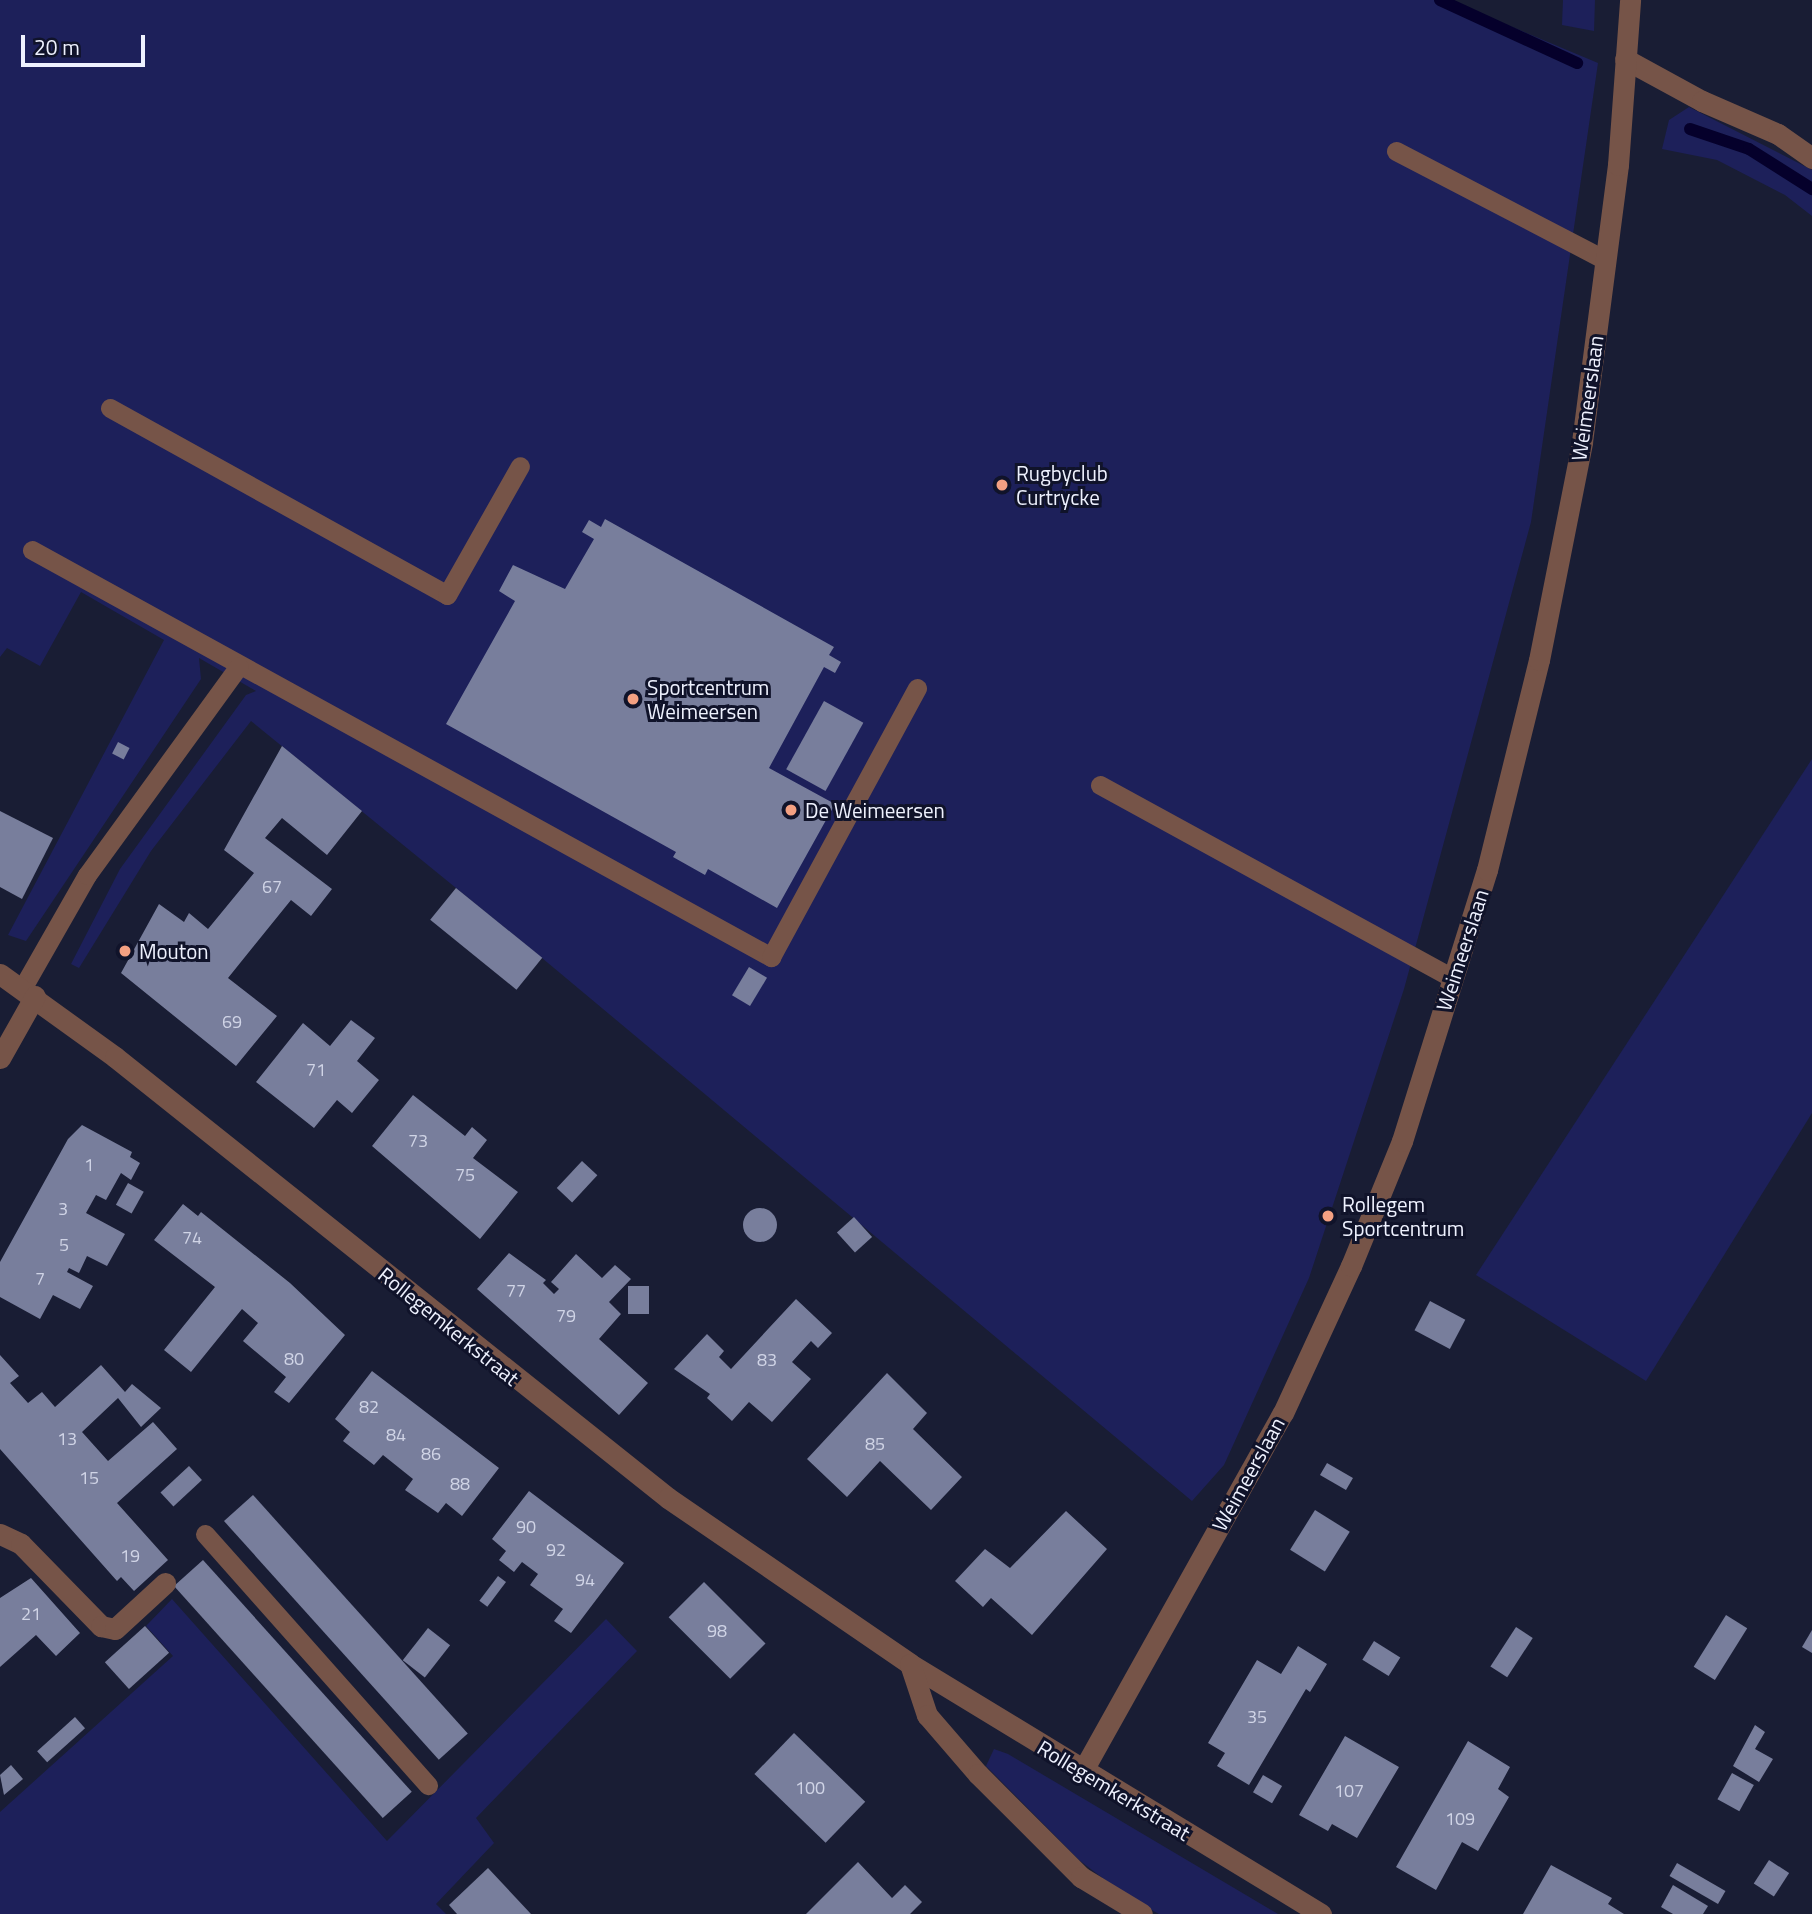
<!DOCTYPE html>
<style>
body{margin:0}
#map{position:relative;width:1812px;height:1914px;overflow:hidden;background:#191d34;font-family:"Titillium Web",sans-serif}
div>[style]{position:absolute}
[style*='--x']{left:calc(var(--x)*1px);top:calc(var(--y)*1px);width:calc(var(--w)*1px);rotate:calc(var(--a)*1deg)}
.green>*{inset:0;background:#1d205a}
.stream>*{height:12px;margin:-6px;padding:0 6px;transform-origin:6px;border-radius:6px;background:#05002b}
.building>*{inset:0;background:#787e9c;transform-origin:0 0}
.round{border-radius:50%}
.lane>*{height:19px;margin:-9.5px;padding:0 9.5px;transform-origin:9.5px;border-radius:9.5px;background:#765448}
.street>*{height:21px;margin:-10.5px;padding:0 10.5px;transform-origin:10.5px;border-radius:10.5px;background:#765448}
.dots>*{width:19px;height:19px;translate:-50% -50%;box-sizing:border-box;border:4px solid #10132a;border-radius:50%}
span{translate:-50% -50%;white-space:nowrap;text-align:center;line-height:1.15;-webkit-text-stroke:6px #10132a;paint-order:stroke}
.number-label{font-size:18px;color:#d0d4e6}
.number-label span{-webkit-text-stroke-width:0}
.street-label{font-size:21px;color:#eef1fe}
.poi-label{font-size:21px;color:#eef1fe}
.left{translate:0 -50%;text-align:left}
.scale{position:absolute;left:21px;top:35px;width:124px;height:32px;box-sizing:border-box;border:4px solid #eef1fe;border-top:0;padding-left:9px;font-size:21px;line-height:24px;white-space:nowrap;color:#eef1fe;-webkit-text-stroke:5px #10132a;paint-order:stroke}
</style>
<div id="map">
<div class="green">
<i style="clip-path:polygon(0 0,1448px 0,1598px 63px,1531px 522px,1404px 989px,1309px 1278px,1224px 1465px,1192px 1501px,542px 958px,251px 721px,151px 851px,79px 968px,71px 964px,120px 869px,246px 695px,256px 691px,199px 658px,201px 679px,26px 941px,8px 935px,164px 640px,81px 592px,40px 666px,7px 648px,0 657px)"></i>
<i style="clip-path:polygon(1563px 0,1595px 0,1594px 31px,1562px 25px)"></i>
<i style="clip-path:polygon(1689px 107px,1812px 170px,1812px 216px,1785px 195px,1717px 160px,1662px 149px,1669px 120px)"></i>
<i style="clip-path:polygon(1812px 759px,1812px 1113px,1646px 1381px,1476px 1275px)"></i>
<i style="clip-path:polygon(172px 1599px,387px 1841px,606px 1619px,637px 1651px,476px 1818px,494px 1843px,436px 1904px,446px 1914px,0 1914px,0 1812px,173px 1656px,146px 1626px)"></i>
<i style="clip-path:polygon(994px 1749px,1008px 1754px,1278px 1914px,1159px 1914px,1126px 1896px,1079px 1860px,986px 1766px)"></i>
</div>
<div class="stream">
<i style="--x:1440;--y:0;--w:151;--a:24.7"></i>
<i style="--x:1690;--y:129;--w:62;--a:18.7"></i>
<i style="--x:1749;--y:149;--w:75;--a:32.4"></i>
</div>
<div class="building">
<i style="clip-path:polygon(605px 519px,834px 647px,829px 655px,841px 662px,835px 673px,824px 667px,769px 768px,835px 804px,777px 908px,708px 869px,705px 875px,673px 857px,676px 852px,446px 724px,515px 601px,499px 591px,513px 565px,565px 589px,594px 539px,582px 532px,589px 520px,601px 527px)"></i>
<i style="left:824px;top:701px;width:45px;height:78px;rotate:29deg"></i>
<i style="left:118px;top:742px;width:13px;height:13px;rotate:27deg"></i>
<i style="clip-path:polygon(282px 746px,362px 811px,327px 855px,282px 818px,265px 838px,332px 889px,311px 916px,291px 900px,228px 978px,277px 1016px,236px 1066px,121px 973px,159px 904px,184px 922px,189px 913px,208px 929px,254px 873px,224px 850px)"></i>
<i style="clip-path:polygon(0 811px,53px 838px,22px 899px,0 887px)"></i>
<i style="left:456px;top:888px;width:111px;height:41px;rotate:39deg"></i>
<i style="left:749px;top:967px;width:21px;height:33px;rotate:31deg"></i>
<i style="clip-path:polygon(351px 1020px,375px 1038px,357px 1061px,379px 1080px,352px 1113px,337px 1100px,314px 1128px,256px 1082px,303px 1023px,330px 1046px)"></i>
<i style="clip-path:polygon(413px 1095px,465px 1136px,472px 1127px,487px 1140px,473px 1158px,518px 1192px,480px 1239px,372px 1146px)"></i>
<i style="clip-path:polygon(82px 1125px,132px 1152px,130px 1157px,140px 1163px,131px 1180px,121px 1173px,106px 1200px,96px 1195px,86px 1213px,125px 1234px,107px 1266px,87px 1256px,79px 1273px,69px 1268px,67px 1272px,93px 1286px,80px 1309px,53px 1295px,40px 1319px,0 1297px,0 1262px,68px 1139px)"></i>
<i style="left:582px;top:1161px;width:21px;height:37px;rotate:43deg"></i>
<i style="left:128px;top:1183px;width:18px;height:25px;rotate:29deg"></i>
<i style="clip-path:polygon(183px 1204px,198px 1216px,201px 1212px,290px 1283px,345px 1335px,289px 1403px,274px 1392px,286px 1377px,243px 1341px,258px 1323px,242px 1309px,191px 1372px,164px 1350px,215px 1287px,154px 1240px)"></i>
<i class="round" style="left:743px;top:1208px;width:34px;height:34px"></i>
<i style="left:854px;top:1217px;width:27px;height:23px;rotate:48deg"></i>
<i style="clip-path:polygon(509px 1253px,546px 1280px,543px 1283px,554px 1294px,559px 1289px,551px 1282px,576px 1254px,602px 1278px,615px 1265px,631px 1279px,609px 1302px,621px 1314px,599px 1339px,648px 1383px,619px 1415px,477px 1289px)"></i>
<i style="left:628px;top:1286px;width:21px;height:28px"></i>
<i style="clip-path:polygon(796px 1299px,832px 1333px,818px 1348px,811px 1341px,792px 1362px,811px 1379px,772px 1422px,749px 1402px,732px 1421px,707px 1398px,710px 1394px,674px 1369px,707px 1334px,724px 1351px,719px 1357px,731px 1369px)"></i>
<i style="left:1430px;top:1301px;width:40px;height:33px;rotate:28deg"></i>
<i style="clip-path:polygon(0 1355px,19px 1376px,10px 1383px,28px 1403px,42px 1392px,55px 1407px,101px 1365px,125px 1392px,132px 1384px,161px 1408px,141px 1427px,118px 1398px,82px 1432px,108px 1461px,153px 1422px,177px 1449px,117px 1503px,168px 1560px,134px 1591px,121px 1577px,117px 1581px,0 1449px)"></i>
<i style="clip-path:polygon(372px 1371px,499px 1468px,462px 1516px,446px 1503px,438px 1513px,405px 1490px,413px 1479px,383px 1455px,374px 1465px,343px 1441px,350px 1432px,335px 1419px)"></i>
<i style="clip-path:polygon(887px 1373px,927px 1413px,913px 1429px,962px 1477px,931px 1510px,880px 1461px,847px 1497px,807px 1459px)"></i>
<i style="left:1327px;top:1463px;width:30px;height:14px;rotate:30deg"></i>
<i style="left:189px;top:1466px;width:19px;height:39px;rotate:47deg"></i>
<i style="clip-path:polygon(529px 1491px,624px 1563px,571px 1633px,554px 1621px,563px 1609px,530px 1585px,538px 1574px,522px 1562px,514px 1572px,499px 1560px,506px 1551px,492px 1539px)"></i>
<i style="left:253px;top:1495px;width:321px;height:39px;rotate:48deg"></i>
<i style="left:1315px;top:1510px;width:41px;height:47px;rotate:32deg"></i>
<i style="clip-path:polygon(1066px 1511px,1107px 1549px,1032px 1635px,991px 1598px,983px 1607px,955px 1581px,985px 1549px,1010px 1568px)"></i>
<i style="left:203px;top:1560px;width:312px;height:39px;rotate:48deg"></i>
<i style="left:498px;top:1576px;width:10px;height:31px;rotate:37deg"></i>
<i style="clip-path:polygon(31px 1578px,80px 1633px,56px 1656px,36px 1635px,0 1667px,0 1598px)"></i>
<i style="left:704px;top:1582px;width:87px;height:50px;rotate:45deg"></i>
<i style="left:1726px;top:1615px;width:25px;height:61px;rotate:32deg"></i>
<i style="left:145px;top:1626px;width:36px;height:54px;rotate:48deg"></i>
<i style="left:1516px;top:1627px;width:20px;height:47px;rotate:33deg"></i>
<i style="left:428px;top:1628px;width:28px;height:41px;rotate:38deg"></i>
<i style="clip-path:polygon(1812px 1630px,1812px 1653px,1802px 1647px)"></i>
<i style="left:1374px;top:1641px;width:31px;height:22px;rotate:32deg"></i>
<i style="clip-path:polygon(1298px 1646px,1327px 1664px,1310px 1692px,1306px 1689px,1249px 1785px,1217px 1766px,1225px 1753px,1208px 1743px,1257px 1660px,1281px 1674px)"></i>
<i style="left:75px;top:1717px;width:15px;height:51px;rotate:48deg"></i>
<i style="clip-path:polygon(1755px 1725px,1765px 1732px,1755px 1749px,1773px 1759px,1759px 1782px,1733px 1766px)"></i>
<i style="left:794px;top:1733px;width:99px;height:57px;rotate:44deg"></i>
<i style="clip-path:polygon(1345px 1736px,1399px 1767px,1357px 1838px,1332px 1824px,1328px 1831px,1299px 1815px)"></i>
<i style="clip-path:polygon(1468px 1741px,1510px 1767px,1498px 1789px,1509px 1797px,1478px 1851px,1462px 1842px,1436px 1890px,1396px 1867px)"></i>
<i style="clip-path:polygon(11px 1765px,23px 1779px,4px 1795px,0 1775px)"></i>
<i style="left:1732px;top:1773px;width:25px;height:30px;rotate:29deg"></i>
<i style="left:1263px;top:1775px;width:22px;height:20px;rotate:30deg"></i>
<i style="left:1769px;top:1860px;width:24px;height:28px;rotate:33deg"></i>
<i style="clip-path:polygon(858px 1862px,892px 1898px,905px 1885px,922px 1902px,910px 1914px,806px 1914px)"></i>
<i style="left:1677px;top:1863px;width:56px;height:15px;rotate:30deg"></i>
<i style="clip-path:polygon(1551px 1865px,1612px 1898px,1608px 1904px,1624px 1914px,1523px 1914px)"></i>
<i style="clip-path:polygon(488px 1868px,531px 1914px,457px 1914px,449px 1905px)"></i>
<i style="clip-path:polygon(1673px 1885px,1708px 1906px,1703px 1914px,1673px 1914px,1661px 1907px)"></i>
</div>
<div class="lane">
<i style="--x:1396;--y:151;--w:236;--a:27.5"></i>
<i style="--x:110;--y:408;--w:385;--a:29"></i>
<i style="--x:447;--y:595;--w:148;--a:-60.5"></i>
<i style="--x:32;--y:550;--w:844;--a:28.84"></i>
<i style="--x:771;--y:957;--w:306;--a:-61.5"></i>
<i style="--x:1100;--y:785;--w:401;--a:28.7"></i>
<i style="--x:23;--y:987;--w:129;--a:-60.3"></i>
<i style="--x:87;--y:875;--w:258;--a:-54"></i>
<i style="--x:205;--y:1534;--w:336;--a:48.4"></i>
</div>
<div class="street">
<i style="--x:1625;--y:59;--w:88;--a:28.6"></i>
<i style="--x:1702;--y:101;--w:83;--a:23.5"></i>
<i style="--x:1778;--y:134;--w:42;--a:35.2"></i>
<i style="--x:0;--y:974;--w:142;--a:35.8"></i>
<i style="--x:115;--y:1057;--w:707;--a:38.57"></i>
<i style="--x:668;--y:1498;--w:293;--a:34.4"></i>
<i style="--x:910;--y:1664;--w:481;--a:31.3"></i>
<i style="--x:0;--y:1058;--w:71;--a:-60.6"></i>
<i style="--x:0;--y:1534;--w:23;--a:25"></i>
<i style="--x:21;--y:1544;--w:115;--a:45.7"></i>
<i style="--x:101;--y:1626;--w:14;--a:12"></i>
<i style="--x:115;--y:1629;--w:68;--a:-42.6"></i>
<i style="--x:910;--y:1664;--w:54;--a:71.6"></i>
<i style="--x:927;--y:1715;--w:78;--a:49.2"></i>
<i style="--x:978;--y:1774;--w:146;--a:45"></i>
<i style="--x:1081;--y:1877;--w:71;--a:31.2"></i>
<i style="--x:1082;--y:1772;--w:411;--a:-60.8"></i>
<i style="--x:1283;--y:1413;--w:162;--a:-65.2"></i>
<i style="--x:1351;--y:1266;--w:135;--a:-67.8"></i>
<i style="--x:1402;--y:1141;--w:284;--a:-72.6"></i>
<i style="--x:1487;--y:870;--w:216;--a:-76.1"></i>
<i style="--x:1539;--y:660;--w:222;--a:-78.8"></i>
<i style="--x:1582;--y:442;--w:279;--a:-82.6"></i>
<i style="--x:1618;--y:165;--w:165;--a:-85.8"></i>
</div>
<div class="dots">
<i style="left:1002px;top:485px;background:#f3a082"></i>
<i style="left:633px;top:699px;background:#f3a082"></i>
<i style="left:791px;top:810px;background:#f3a082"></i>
<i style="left:125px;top:951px;background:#f3a082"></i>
<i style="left:1328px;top:1216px;background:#f3a082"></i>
</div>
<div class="number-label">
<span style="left:272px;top:887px">67</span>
<span style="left:232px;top:1022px">69</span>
<span style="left:316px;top:1070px">71</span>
<span style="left:418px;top:1141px">73</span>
<span style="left:89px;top:1165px">1</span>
<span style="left:465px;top:1175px">75</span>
<span style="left:63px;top:1209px">3</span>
<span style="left:192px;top:1238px">74</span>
<span style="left:64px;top:1245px">5</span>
<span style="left:40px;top:1279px">7</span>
<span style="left:516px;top:1291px">77</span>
<span style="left:566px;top:1316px">79</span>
<span style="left:294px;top:1359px">80</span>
<span style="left:767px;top:1360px">83</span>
<span style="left:369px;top:1407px">82</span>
<span style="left:396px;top:1435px">84</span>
<span style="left:67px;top:1439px">13</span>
<span style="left:875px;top:1444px">85</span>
<span style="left:431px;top:1454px">86</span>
<span style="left:89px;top:1478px">15</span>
<span style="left:460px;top:1484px">88</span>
<span style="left:526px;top:1527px">90</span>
<span style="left:556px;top:1550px">92</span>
<span style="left:130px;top:1556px">19</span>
<span style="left:585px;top:1580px">94</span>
<span style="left:31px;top:1614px">21</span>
<span style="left:717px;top:1631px">98</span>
<span style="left:1257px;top:1717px">35</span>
<span style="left:810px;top:1788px">100</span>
<span style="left:1349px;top:1791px">107</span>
<span style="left:1460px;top:1819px">109</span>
</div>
<div class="street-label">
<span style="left:1587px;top:398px;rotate:-82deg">Weimeerslaan</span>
<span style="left:1462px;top:950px;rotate:-72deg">Weimeerslaan</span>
<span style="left:449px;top:1326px;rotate:39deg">Rollegemkerkstraat</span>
<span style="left:1248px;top:1474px;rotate:-61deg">Weimeerslaan</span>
<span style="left:1114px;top:1790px;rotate:31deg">Rollegemkerkstraat</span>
</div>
<div class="poi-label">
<span class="left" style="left:1016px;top:485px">Rugbyclub<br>Curtrycke</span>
<span class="left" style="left:647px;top:699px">Sportcentrum<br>Weimeersen</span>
<span class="left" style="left:805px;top:810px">De Weimeersen</span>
<span class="left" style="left:139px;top:951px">Mouton</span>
<span class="left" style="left:1342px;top:1216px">Rollegem<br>Sportcentrum</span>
</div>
<div class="scale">20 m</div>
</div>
